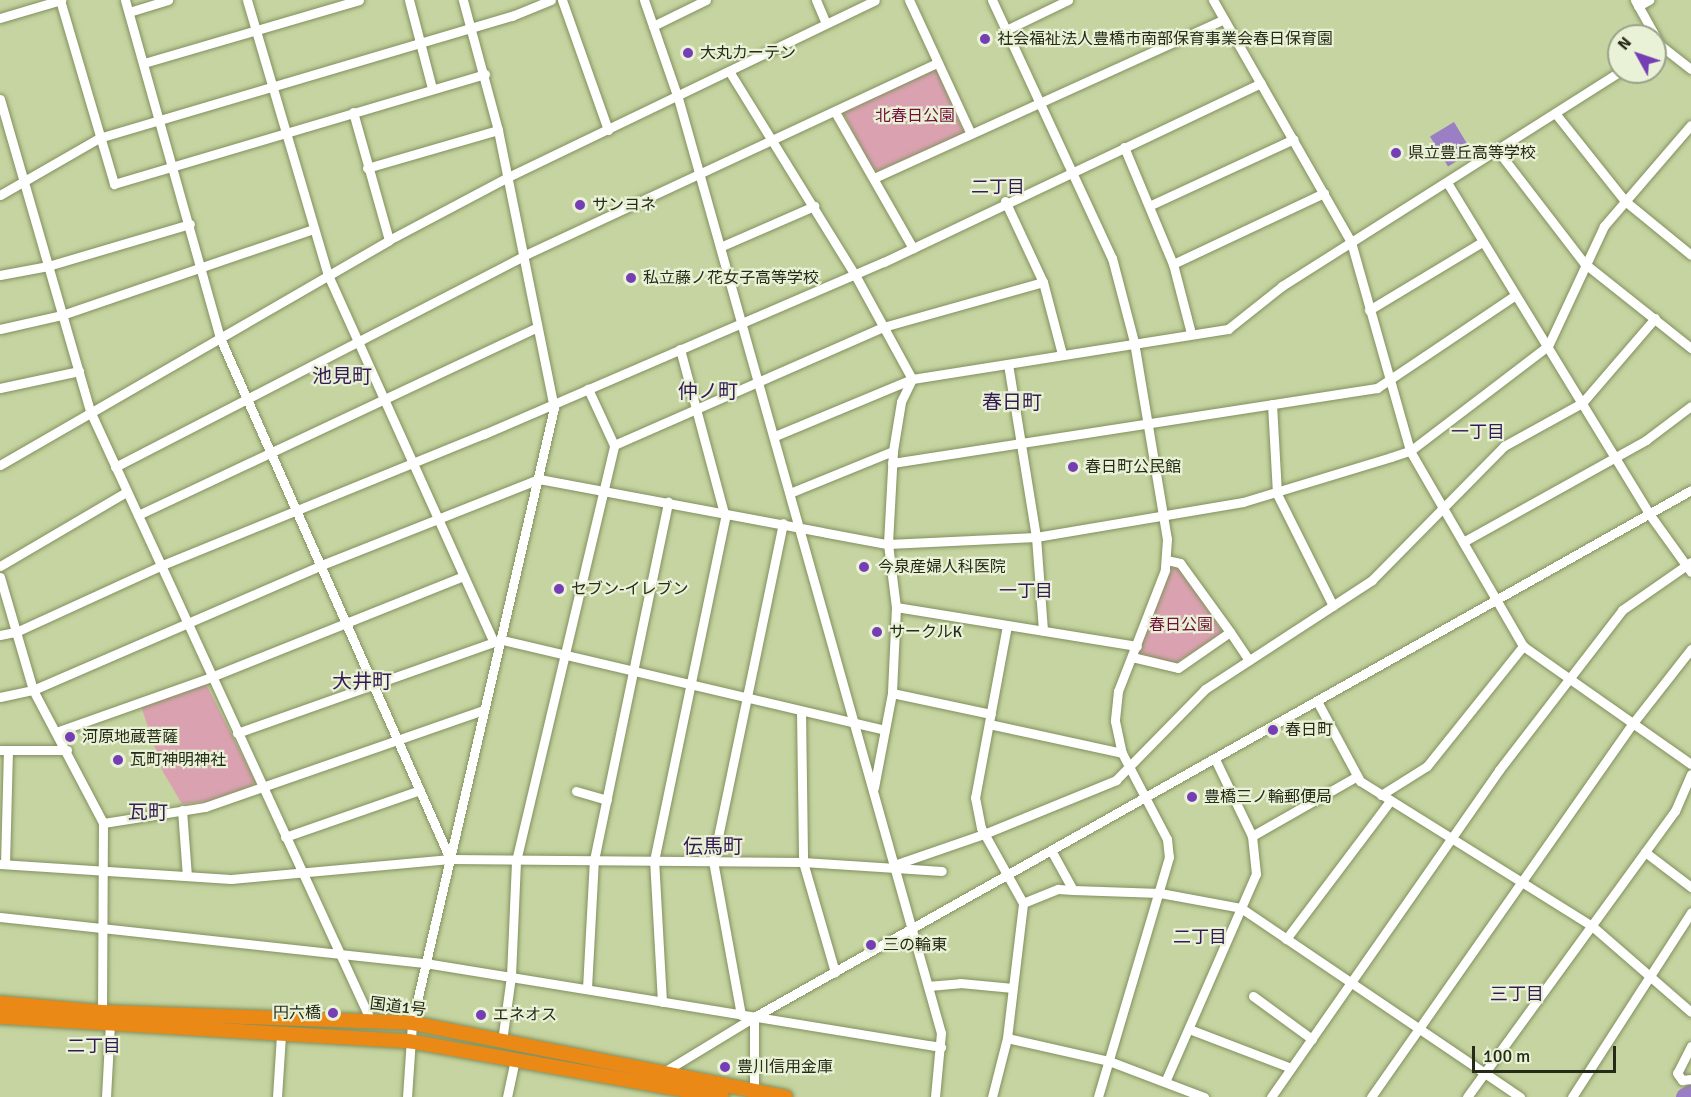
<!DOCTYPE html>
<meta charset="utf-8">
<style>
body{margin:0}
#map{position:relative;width:1691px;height:1097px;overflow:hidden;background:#c5d4a0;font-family:Signika,"Noto Sans JP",sans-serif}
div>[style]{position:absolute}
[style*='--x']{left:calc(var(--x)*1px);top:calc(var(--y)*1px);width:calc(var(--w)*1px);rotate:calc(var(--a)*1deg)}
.green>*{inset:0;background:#daa2b0}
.water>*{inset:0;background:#9b7fc5;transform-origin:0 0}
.river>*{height:18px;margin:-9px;padding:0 9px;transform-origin:9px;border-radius:9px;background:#9b7fc5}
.roads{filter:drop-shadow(0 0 2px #82905e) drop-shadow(0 0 2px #82905e)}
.minor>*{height:9px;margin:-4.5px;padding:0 4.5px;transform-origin:4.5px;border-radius:4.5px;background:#fff}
.highway>*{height:14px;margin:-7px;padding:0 7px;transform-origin:7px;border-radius:7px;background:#ea8916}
.dots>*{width:16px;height:16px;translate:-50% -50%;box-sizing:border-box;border:3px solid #e9f1d7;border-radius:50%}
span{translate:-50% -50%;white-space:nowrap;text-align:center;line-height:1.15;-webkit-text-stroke:4.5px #e9f1d7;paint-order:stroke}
.poi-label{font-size:16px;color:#252b16}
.left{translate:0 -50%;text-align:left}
.right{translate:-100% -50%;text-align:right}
.park-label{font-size:16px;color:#730f3a}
.street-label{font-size:16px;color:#252b16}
.neighbourhood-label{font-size:18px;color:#351b54}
.quarter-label{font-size:20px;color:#351b54}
.north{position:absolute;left:1607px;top:24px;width:60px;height:60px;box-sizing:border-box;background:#e9f1d7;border:2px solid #9ba28a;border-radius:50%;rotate:310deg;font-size:16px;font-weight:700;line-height:24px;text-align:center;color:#252b16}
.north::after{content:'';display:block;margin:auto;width:21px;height:27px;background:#753eb5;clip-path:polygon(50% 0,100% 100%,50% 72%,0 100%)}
.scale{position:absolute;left:1472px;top:1046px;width:144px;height:27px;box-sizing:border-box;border:3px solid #252b16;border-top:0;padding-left:8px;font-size:18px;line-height:21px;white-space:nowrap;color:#252b16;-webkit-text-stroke:4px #e9f1d7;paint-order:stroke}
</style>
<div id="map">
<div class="green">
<i style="clip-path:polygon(932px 69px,937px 70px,964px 133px,878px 171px,873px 170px,843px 112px)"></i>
<i style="clip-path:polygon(1172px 567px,1180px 568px,1223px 633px,1174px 664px,1137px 656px)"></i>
<i style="clip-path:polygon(205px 682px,255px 781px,252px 786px,209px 801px,182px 804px,163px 772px,141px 706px)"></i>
</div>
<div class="water">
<i style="left:1454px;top:122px;width:35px;height:28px;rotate:59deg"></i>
</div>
<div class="river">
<i style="--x:1685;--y:1097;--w:7;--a:-27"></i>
</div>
<div class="roads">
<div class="minor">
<i style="--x:60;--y:0;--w:192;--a:73.6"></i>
<i style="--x:114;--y:184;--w:387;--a:-16.5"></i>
<i style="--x:125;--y:0;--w:351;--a:74.3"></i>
<i style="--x:220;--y:338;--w:570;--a:66.18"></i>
<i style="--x:247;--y:0;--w:287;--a:73.6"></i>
<i style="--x:328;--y:275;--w:403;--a:65.7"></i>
<i style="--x:494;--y:642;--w:8;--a:-14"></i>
<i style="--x:502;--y:640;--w:393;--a:13.2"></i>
<i style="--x:409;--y:0;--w:91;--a:75.4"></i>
<i style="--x:562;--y:0;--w:138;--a:70.5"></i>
<i style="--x:644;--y:0;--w:104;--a:70.9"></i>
<i style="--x:678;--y:98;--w:971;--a:74.29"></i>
<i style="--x:941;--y:1033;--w:64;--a:95.4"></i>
<i style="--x:816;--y:0;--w:25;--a:67"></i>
<i style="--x:909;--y:0;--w:145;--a:65.2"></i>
<i style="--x:992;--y:0;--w:285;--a:65.1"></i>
<i style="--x:1112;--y:258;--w:87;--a:75.3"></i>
<i style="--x:1134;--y:342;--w:200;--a:80.5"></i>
<i style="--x:1167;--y:539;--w:31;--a:94"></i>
<i style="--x:1165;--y:570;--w:130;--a:111.2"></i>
<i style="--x:1118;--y:691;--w:30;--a:96"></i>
<i style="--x:1115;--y:721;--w:33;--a:78"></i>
<i style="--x:1122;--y:753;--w:97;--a:62.4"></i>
<i style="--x:1167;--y:839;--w:18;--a:84"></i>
<i style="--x:1169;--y:857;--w:250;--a:106.5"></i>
<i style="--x:1213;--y:0;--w:279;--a:60.3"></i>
<i style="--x:1351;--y:242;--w:217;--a:74.2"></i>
<i style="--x:1410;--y:451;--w:225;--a:59.9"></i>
<i style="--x:1523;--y:646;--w:205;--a:35.1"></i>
<i style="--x:1635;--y:0;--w:51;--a:60.9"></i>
<i style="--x:1660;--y:45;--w:39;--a:38"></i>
<i style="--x:1638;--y:6;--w:13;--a:-29"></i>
<i style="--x:129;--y:12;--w:41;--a:-17.1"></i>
<i style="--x:0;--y:18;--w:64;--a:-16.4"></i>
<i style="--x:653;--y:26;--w:59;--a:-26.1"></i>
<i style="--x:1006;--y:30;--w:69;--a:-25.8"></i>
<i style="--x:144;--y:63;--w:224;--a:-16.3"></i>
<i style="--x:729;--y:71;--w:238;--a:58.3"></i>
<i style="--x:854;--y:273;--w:121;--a:61.3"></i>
<i style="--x:912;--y:379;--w:25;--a:116"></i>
<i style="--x:901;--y:402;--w:50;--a:99.3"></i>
<i style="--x:893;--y:451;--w:93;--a:93.1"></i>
<i style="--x:888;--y:544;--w:64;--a:82.8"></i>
<i style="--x:896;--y:607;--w:86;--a:92.7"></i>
<i style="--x:892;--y:693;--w:96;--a:100.8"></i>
<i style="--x:0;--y:99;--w:325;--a:73.9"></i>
<i style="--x:90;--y:411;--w:669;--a:65.27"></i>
<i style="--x:353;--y:112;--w:133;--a:74.3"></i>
<i style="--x:835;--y:112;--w:157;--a:60.2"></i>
<i style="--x:1555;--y:113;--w:112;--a:51.5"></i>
<i style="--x:1625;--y:201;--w:85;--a:39.3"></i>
<i style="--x:1124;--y:147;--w:127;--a:67.3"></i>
<i style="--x:1173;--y:264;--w:71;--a:75.4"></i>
<i style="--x:1498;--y:151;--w:141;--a:52.5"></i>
<i style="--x:1584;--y:263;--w:137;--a:38.5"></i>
<i style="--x:367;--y:168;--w:136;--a:-16.2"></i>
<i style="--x:874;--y:178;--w:384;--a:-24.4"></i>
<i style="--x:1448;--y:184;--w:388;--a:58.6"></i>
<i style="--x:1650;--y:515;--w:70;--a:54.3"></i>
<i style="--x:0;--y:195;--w:114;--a:-29.9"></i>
<i style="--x:99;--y:138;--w:431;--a:-16.5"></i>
<i style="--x:512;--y:16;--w:42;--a:-22.3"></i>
<i style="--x:1005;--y:201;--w:89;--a:64.9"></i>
<i style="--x:1043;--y:282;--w:74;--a:75.2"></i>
<i style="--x:1151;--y:205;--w:157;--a:-24.8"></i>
<i style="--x:720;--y:247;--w:103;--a:-23.6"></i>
<i style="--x:1173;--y:264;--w:167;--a:-25.2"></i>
<i style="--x:0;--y:275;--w:49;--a:-10.6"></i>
<i style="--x:48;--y:266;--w:148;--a:-16.5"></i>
<i style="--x:1369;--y:310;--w:132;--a:-31"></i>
<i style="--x:0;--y:329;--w:64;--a:-12.7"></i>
<i style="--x:62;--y:315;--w:265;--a:-18.9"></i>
<i style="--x:1008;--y:364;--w:175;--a:80.8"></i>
<i style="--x:1036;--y:537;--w:94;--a:85.7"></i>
<i style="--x:0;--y:388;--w:81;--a:-12.1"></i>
<i style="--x:1272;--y:404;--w:90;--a:86.8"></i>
<i style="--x:1277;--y:494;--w:125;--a:63.4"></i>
<i style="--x:775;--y:436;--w:148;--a:-22.6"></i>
<i style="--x:912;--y:379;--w:320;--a:-9"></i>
<i style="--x:1228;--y:329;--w:69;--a:-38.5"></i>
<i style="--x:1282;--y:286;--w:399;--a:-32.4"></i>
<i style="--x:614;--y:445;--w:294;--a:-23.7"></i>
<i style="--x:883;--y:327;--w:166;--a:-15.7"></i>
<i style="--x:892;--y:463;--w:491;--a:-8.8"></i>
<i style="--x:1377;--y:388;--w:165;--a:-33.9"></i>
<i style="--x:0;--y:465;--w:449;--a:-30"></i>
<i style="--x:389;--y:240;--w:135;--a:-27.9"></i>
<i style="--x:508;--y:177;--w:407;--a:-25.7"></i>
<i style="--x:115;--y:467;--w:462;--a:-27.3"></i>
<i style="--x:525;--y:255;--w:455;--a:-25"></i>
<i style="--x:790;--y:493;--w:111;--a:-22.2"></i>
<i style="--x:138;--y:515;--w:441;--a:-25.2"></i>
<i style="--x:1463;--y:542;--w:210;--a:-29.1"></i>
<i style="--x:1646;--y:440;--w:56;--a:-37.1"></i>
<i style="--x:0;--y:566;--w:146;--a:-30.4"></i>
<i style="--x:0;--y:577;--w:118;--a:73.7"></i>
<i style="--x:33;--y:690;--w:150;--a:62.2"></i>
<i style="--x:103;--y:823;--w:189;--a:90.3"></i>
<i style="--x:896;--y:607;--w:244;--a:9.2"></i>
<i style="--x:1230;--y:632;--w:34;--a:56"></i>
<i style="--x:0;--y:635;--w:16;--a:-11"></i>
<i style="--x:16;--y:632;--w:158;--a:-24.6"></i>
<i style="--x:160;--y:566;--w:350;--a:-22.2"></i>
<i style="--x:484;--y:434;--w:435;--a:-23.3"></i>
<i style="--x:884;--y:262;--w:417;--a:-25.4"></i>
<i style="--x:1132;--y:657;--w:47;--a:13.4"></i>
<i style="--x:1178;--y:668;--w:63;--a:-34.7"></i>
<i style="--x:1230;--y:632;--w:85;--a:-125.9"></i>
<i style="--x:1180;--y:563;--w:13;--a:-167"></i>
<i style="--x:892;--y:693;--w:101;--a:12"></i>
<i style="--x:0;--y:697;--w:34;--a:-12"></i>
<i style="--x:33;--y:690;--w:312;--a:-23.4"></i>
<i style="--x:319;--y:566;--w:237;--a:-21.6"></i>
<i style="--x:539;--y:479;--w:355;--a:10.6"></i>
<i style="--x:888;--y:544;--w:148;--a:-2.7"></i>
<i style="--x:1036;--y:537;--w:210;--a:-9.6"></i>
<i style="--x:1243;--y:502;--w:155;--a:-16.9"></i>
<i style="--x:1391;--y:457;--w:20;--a:-18"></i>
<i style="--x:1410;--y:451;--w:173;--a:-37.3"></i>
<i style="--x:1548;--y:346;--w:132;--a:-65"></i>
<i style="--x:1604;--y:226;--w:133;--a:-49.3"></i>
<i style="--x:1317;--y:701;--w:91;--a:61.7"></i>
<i style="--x:1360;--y:781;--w:274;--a:32"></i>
<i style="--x:1592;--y:926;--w:131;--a:41"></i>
<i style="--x:801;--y:711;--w:151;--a:89.2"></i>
<i style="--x:803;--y:862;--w:115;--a:73.8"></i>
<i style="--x:989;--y:724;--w:136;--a:12.3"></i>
<i style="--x:56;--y:732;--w:164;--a:-19.5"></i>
<i style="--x:211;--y:677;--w:271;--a:-21.8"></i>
<i style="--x:237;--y:733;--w:273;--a:-19.5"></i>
<i style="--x:0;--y:750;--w:67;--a:0"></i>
<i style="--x:576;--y:791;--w:32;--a:16"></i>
<i style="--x:1381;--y:795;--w:54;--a:-32.2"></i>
<i style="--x:1427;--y:766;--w:154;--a:-51.3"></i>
<i style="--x:182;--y:810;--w:66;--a:85.7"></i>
<i style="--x:103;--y:823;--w:103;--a:-8.9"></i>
<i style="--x:205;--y:807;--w:294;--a:-19.2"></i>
<i style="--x:1252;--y:836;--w:121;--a:-29.7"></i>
<i style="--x:285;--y:837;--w:140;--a:-19.2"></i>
<i style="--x:1052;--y:852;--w:43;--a:61.1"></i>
<i style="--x:1073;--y:890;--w:87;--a:2"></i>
<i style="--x:1160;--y:893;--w:82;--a:10.5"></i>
<i style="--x:1241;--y:908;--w:337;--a:34.1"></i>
<i style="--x:1645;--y:852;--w:58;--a:37.3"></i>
<i style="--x:0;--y:864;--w:231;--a:3.7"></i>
<i style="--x:231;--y:879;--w:220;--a:-5.2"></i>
<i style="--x:450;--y:859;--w:353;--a:0.5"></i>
<i style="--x:803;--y:862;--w:139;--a:3.7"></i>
<i style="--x:5;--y:864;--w:113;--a:-88.5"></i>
<i style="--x:894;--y:865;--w:95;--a:-19"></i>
<i style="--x:984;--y:834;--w:143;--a:-22.2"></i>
<i style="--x:1116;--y:780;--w:127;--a:-45.6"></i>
<i style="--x:1205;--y:689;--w:199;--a:-33.1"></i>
<i style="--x:1372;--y:580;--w:188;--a:-45.4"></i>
<i style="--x:1504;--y:446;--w:89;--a:-28.9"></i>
<i style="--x:1582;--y:403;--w:112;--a:-49.3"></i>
<i style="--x:1023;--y:903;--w:38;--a:-22"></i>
<i style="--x:1058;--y:889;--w:15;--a:4"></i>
<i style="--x:0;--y:917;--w:427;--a:6.2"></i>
<i style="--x:425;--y:963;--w:523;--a:9.25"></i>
<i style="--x:1286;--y:939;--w:173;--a:-53"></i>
<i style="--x:928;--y:986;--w:32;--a:-5"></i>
<i style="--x:960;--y:983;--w:53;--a:5.4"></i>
<i style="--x:587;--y:988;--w:128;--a:-86.9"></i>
<i style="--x:594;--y:860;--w:366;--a:-78.3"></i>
<i style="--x:1253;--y:996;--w:73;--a:36.1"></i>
<i style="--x:662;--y:1002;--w:141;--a:-93.2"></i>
<i style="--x:654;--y:861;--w:351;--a:-78.3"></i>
<i style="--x:725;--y:517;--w:174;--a:-105"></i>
<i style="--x:741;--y:1015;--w:157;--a:-100.3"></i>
<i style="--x:713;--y:861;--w:345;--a:-78.3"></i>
<i style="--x:754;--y:1017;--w:75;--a:90"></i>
<i style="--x:1189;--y:1029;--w:109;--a:20.9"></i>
<i style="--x:1007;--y:1038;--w:105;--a:12.7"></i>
<i style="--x:1109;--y:1061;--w:102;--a:20.8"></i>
<i style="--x:502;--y:1041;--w:66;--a:-82.1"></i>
<i style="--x:511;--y:976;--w:115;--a:-87.5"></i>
<i style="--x:516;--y:861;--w:427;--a:-76.7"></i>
<i style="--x:614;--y:445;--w:62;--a:-114.9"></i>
<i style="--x:1691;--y:1046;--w:30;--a:117"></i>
<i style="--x:1677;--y:1073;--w:9;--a:54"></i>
<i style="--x:1682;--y:1080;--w:9;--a:-6"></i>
<i style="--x:662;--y:1073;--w:108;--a:-31.3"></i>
<i style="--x:754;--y:1017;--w:1075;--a:-29.35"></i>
<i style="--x:1165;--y:1082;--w:227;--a:-66.4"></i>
<i style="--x:1256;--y:874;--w:38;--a:-96"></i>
<i style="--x:1252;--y:836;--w:85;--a:-115.7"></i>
<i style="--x:106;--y:1097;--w:73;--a:-86.9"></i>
<i style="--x:277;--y:1097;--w:62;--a:-86.3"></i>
<i style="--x:407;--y:1097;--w:74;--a:-86.1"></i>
<i style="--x:412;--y:1023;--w:631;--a:-77"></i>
<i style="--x:554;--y:408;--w:284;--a:-101.4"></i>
<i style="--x:498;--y:130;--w:135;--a:-105.1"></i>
<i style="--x:507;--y:1097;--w:40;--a:-78"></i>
<i style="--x:992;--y:1097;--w:61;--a:-75.7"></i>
<i style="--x:1007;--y:1038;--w:136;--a:-83.2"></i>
<i style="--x:1023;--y:903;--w:86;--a:-119.2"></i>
<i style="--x:981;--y:828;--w:31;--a:-101"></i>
<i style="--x:975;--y:798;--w:176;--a:-79.5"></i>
<i style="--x:1271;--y:1097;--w:399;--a:-55.1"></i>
<i style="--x:1499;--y:770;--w:202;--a:-52.4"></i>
<i style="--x:1622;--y:610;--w:84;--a:-34.8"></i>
<i style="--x:1371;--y:1097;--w:457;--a:-55"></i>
<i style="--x:1633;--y:723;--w:94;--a:-51.9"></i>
<i style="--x:1467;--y:1097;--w:354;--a:-54"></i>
<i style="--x:1675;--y:811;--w:40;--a:-66.6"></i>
<i style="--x:1572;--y:1097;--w:220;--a:-57.2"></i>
</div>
<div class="highway">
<i style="--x:0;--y:1003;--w:102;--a:5"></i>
<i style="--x:102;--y:1012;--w:310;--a:2"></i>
<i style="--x:412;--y:1023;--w:381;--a:11.2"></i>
<i style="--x:0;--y:1017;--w:410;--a:3.4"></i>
<i style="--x:409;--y:1041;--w:318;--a:10.1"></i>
</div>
</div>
<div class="dots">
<i style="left:985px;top:39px;background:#753eb5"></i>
<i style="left:688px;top:53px;background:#753eb5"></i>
<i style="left:1396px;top:153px;background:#753eb5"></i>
<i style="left:580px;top:205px;background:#753eb5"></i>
<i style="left:631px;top:278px;background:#753eb5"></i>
<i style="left:1073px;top:467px;background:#753eb5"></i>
<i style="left:864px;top:567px;background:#753eb5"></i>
<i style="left:559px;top:589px;background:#753eb5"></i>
<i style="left:877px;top:632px;background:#753eb5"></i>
<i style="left:1273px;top:730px;background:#753eb5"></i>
<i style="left:70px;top:737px;background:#753eb5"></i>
<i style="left:118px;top:760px;background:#753eb5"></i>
<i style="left:1192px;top:797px;background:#753eb5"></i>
<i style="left:871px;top:945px;background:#753eb5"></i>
<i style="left:333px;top:1013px;background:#753eb5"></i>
<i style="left:481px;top:1015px;background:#753eb5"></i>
<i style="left:725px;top:1067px;background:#753eb5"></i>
</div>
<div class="poi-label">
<span class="left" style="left:997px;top:39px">社会福祉法人豊橋市南部保育事業会春日保育園</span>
<span class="left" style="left:700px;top:53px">大丸カーテン</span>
<span class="left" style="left:1408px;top:153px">県立豊丘高等学校</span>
<span class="left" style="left:592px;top:205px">サンヨネ</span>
<span class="left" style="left:643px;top:278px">私立藤ノ花女子高等学校</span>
<span class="left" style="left:1085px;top:467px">春日町公民館</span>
<span class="left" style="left:878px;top:567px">今泉産婦人科医院</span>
<span class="left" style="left:571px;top:589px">セブン-イレブン</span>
<span class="left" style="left:889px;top:632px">サークルK</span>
<span class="left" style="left:1285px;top:730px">春日町</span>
<span class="left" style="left:82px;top:737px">河原地蔵菩薩</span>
<span class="left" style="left:130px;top:760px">瓦町神明神社</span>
<span class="left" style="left:1204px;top:797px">豊橋三ノ輪郵便局</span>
<span class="left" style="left:883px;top:945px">三の輪東</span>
<span class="right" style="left:321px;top:1013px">円六橋</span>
<span class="left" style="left:493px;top:1015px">エネオス</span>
<span class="left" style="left:737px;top:1067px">豊川信用金庫</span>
</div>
<div class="park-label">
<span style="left:915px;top:116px">北春日公園</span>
<span style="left:1181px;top:625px">春日公園</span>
</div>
<div class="street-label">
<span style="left:398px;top:1007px;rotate:7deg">国道1号</span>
</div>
<div class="neighbourhood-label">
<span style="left:998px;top:187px">二丁目</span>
<span style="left:1478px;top:432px">一丁目</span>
<span style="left:1026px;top:591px">一丁目</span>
<span style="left:1200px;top:937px">二丁目</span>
<span style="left:1517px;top:994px">三丁目</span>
<span style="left:94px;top:1046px">二丁目</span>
</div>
<div class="quarter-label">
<span style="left:342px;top:376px">池見町</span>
<span style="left:708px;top:391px">仲ノ町</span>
<span style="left:1012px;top:402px">春日町</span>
<span style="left:362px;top:681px">大井町</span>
<span style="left:148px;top:812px">瓦町</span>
<span style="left:713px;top:846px">伝馬町</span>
</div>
<div class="north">N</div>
<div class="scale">100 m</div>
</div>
